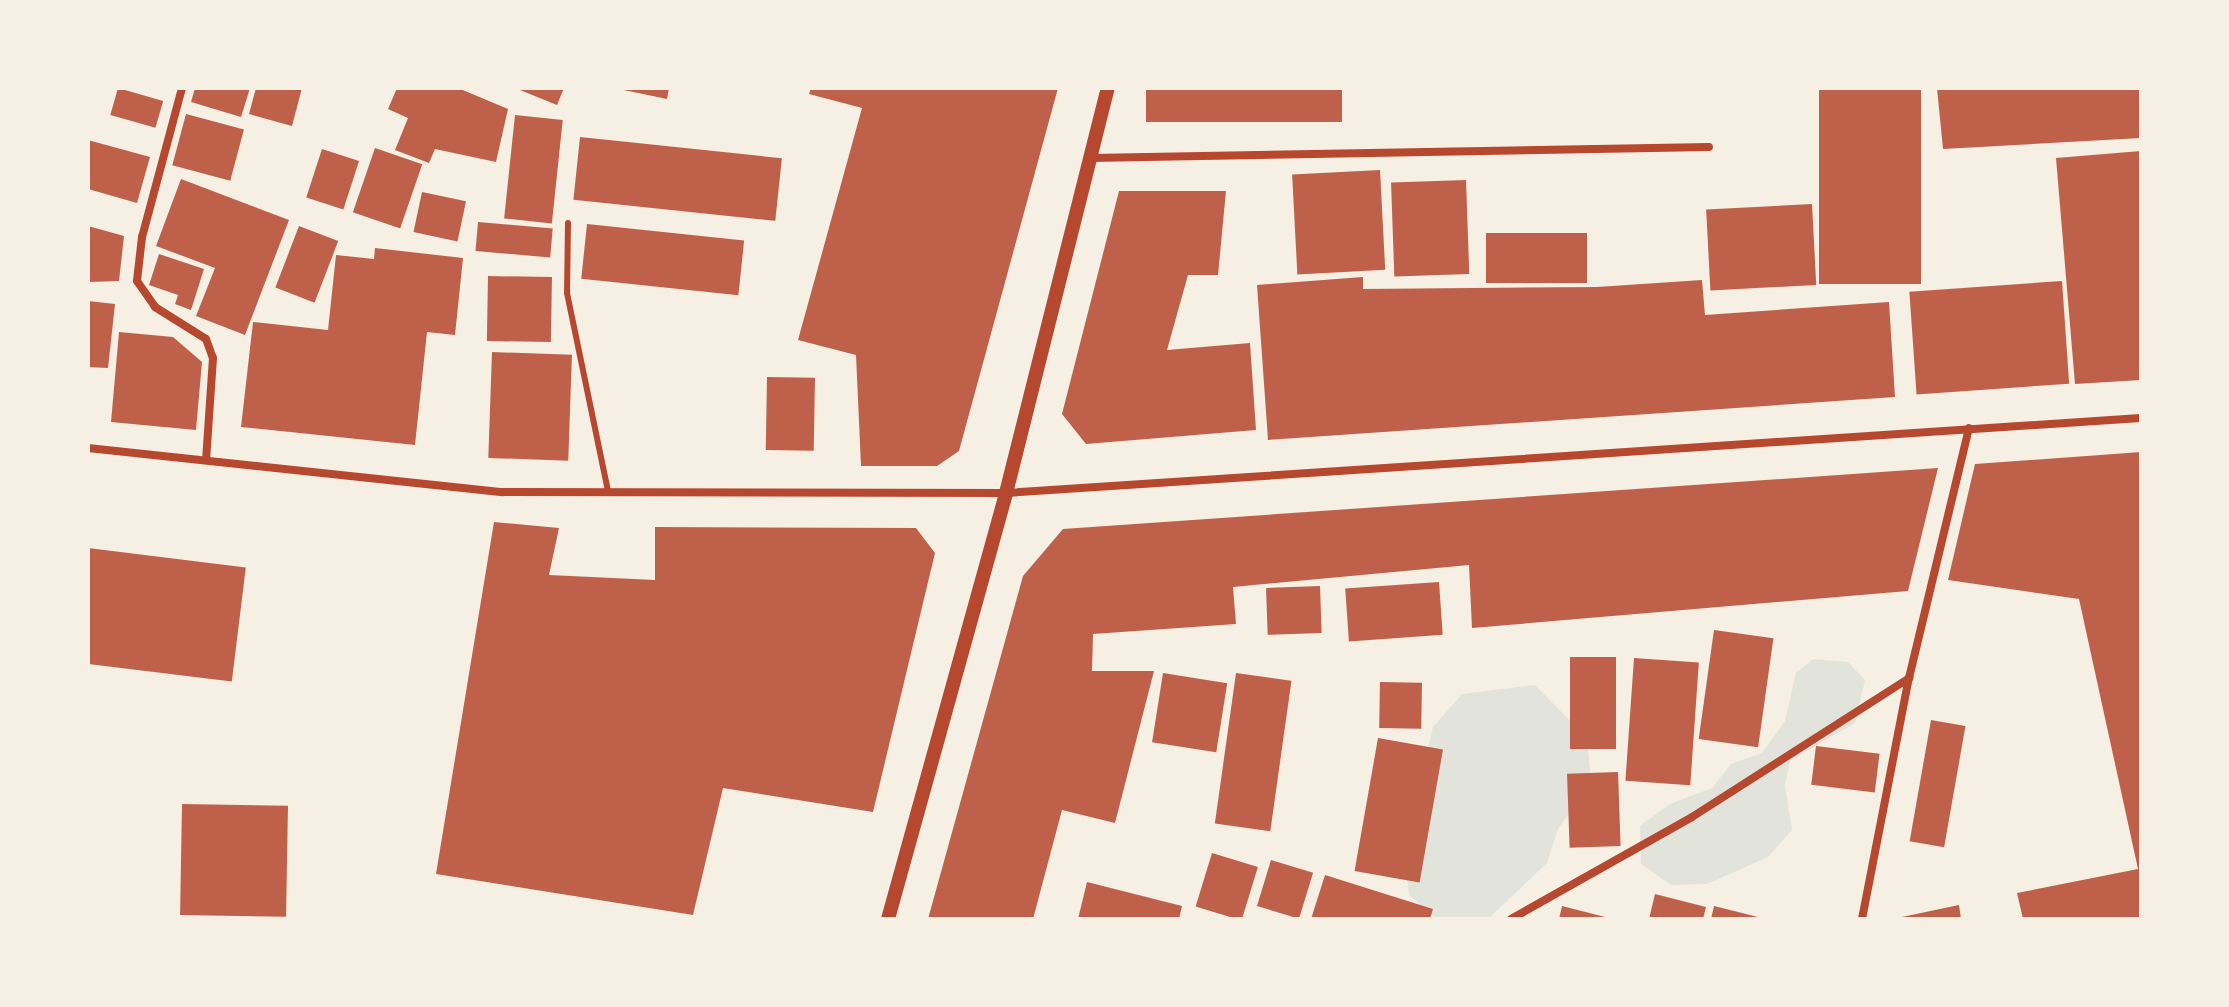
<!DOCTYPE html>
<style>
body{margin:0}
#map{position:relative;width:2229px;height:1007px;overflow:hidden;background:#f6efe4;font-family:Bitter,serif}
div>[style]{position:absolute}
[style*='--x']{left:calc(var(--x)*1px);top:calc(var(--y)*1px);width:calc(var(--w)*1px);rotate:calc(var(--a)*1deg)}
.green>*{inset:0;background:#e2e4dc}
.building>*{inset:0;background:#bf614a;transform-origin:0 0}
.service>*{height:6px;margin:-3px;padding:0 3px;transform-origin:3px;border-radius:3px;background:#b5482f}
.minor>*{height:8px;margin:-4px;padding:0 4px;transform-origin:4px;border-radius:4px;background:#b5482f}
.tertiary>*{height:14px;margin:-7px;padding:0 7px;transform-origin:7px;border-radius:7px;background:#b5482f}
span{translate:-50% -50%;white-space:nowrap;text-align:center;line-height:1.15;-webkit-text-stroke:6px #f6efe4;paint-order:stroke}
.frame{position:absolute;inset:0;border:90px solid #f6efe4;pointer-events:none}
</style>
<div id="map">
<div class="green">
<i style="clip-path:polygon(1813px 659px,1848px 662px,1865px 680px,1855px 723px,1790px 761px,1785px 785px,1792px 830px,1768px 857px,1707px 884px,1671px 885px,1641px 864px,1640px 826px,1670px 804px,1712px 788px,1731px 764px,1762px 753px,1785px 721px,1796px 673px)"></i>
<i style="clip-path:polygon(1535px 685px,1587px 738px,1591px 782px,1558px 829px,1547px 863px,1488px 919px,1437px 919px,1409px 895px,1404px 851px,1433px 727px,1462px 694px)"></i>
</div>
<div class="building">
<i style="left:118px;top:88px;width:47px;height:28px;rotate:16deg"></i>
<i style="clip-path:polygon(195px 88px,250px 88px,241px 117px,191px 102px)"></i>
<i style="clip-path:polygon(256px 88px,302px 88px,292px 126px,249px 114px)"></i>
<i style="clip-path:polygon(397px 88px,458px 88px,508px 109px,496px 162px,435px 149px,429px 163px,395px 150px,408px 118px,388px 109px)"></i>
<i style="clip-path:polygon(515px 88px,564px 88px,557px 105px)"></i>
<i style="clip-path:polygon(614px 88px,669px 88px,667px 99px)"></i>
<i style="clip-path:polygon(811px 88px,1058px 88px,959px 451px,937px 466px,861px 466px,856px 355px,798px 340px,862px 108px,809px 94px)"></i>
<i style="left:1146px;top:88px;width:196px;height:34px"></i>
<i style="left:1819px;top:88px;width:102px;height:196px"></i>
<i style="clip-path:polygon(1937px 88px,2141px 88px,2141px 138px,1943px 149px)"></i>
<i style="left:186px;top:114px;width:60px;height:53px;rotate:15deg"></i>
<i style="left:515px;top:115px;width:48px;height:104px;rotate:6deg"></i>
<i style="left:580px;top:137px;width:203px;height:63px;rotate:6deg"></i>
<i style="clip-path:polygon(88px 140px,150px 157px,137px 203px,88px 189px)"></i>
<i style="left:375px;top:148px;width:50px;height:68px;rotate:19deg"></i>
<i style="left:322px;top:149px;width:39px;height:51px;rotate:18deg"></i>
<i style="clip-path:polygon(2141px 151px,2141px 380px,2075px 384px,2056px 158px)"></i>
<i style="left:1380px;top:170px;width:100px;height:88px;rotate:87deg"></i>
<i style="clip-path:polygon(181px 179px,289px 220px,245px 335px,196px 316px,215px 268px,156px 246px)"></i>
<i style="left:1466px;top:180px;width:94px;height:75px;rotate:88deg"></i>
<i style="clip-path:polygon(1119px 191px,1226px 191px,1218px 275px,1188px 275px,1167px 350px,1250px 343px,1256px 430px,1086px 444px,1062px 414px)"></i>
<i style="left:422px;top:192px;width:45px;height:41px;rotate:12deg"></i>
<i style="left:1812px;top:204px;width:81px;height:106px;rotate:87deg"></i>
<i style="left:478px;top:222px;width:75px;height:29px;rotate:5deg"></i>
<i style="left:587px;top:224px;width:158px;height:55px;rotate:6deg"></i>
<i style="clip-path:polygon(88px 226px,124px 236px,119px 281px,88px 282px)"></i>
<i style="left:299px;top:226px;width:42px;height:66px;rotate:21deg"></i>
<i style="left:1587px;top:233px;width:50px;height:101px;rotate:90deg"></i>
<i style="clip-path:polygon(375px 248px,463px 258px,455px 335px,427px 332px,415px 445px,241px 427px,253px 322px,328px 330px,336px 255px,374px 259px)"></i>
<i style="clip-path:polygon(159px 254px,204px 269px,191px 310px,175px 304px,178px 295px,149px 285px)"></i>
<i style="left:488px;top:276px;width:64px;height:65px;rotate:1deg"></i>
<i style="clip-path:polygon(1363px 277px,1363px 289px,1597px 287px,1702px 280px,1705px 315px,1889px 302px,1895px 397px,1268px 440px,1257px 285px)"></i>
<i style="left:2062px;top:281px;width:103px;height:153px;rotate:86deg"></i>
<i style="clip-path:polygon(88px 301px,115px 304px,108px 368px,88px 367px)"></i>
<i style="clip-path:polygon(119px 332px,173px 337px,202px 362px,196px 430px,111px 422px)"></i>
<i style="left:492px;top:352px;width:80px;height:106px;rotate:2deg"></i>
<i style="left:767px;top:377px;width:48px;height:73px;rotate:1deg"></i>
<i style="clip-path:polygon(2141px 452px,2141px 919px,2023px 919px,2017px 893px,2138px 869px,2079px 599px,1948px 580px,1975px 464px)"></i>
<i style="clip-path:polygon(1938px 468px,1908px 591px,1472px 628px,1469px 565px,1233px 587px,1236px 624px,1093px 634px,1092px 671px,1154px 671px,1115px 823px,1062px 810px,1033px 919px,928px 919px,1023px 576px,1063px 529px)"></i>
<i style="clip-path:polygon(494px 522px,559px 528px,549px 575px,655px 580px,655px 527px,916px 528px,935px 553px,873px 812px,723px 788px,693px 915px,436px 874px)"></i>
<i style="left:88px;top:548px;width:159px;height:115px;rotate:7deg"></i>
<i style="left:1439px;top:582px;width:53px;height:94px;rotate:86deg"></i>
<i style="left:1320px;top:586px;width:47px;height:54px;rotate:88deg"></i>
<i style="left:1714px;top:630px;width:60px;height:110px;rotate:8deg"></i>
<i style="left:1570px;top:657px;width:46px;height:92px"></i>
<i style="left:1634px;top:658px;width:65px;height:123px;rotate:4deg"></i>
<i style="left:1163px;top:673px;width:65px;height:70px;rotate:9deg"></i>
<i style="left:1236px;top:673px;width:56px;height:152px;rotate:8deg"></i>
<i style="left:1380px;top:682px;width:42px;height:46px;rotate:1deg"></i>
<i style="left:1931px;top:720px;width:35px;height:123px;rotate:10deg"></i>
<i style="left:1378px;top:738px;width:66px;height:135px;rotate:10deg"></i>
<i style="left:1816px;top:746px;width:64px;height:39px;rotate:7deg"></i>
<i style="left:1618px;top:772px;width:74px;height:51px;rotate:88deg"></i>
<i style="left:182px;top:804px;width:106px;height:111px;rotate:1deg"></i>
<i style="left:1212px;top:853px;width:48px;height:56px;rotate:17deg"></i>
<i style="left:1271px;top:860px;width:44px;height:48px;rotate:17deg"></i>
<i style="clip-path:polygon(1325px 875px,1433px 909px,1430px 919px,1311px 919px)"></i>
<i style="clip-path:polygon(1087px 882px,1182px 906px,1179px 919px,1078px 919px)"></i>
<i style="clip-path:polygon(1655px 894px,1706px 907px,1703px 919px,1649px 919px)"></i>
<i style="clip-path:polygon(1959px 905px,1961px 919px,1897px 919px,1897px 918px)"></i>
<i style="clip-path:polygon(1562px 906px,1609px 918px,1608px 919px,1559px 919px)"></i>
<i style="clip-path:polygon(1714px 906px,1762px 918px,1762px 919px,1711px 919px)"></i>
</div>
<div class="service">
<i style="--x:568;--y:223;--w:70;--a:90.8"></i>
<i style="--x:567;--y:293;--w:202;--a:78.3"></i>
</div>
<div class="minor">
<i style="--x:182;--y:88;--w:154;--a:105"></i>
<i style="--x:142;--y:237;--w:44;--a:96.5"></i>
<i style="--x:137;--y:281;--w:32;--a:55"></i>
<i style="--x:155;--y:307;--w:60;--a:32.1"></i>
<i style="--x:206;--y:339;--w:20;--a:70"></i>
<i style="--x:213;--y:358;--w:102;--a:93.9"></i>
<i style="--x:1091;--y:158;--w:618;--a:-1.02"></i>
<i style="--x:88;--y:448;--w:417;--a:6.1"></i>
<i style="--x:503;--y:492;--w:503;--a:0.11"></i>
<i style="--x:1006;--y:493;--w:1137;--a:-3.78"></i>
<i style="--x:1511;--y:919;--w:208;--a:-29.4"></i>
<i style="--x:1692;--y:817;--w:258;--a:-32.6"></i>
<i style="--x:1862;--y:919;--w:246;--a:-79"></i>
<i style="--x:1909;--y:678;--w:257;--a:-76.5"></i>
</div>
<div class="tertiary">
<i style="--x:888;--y:919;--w:442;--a:-74.5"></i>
<i style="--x:1006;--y:493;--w:418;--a:-75.9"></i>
</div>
<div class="frame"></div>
</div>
